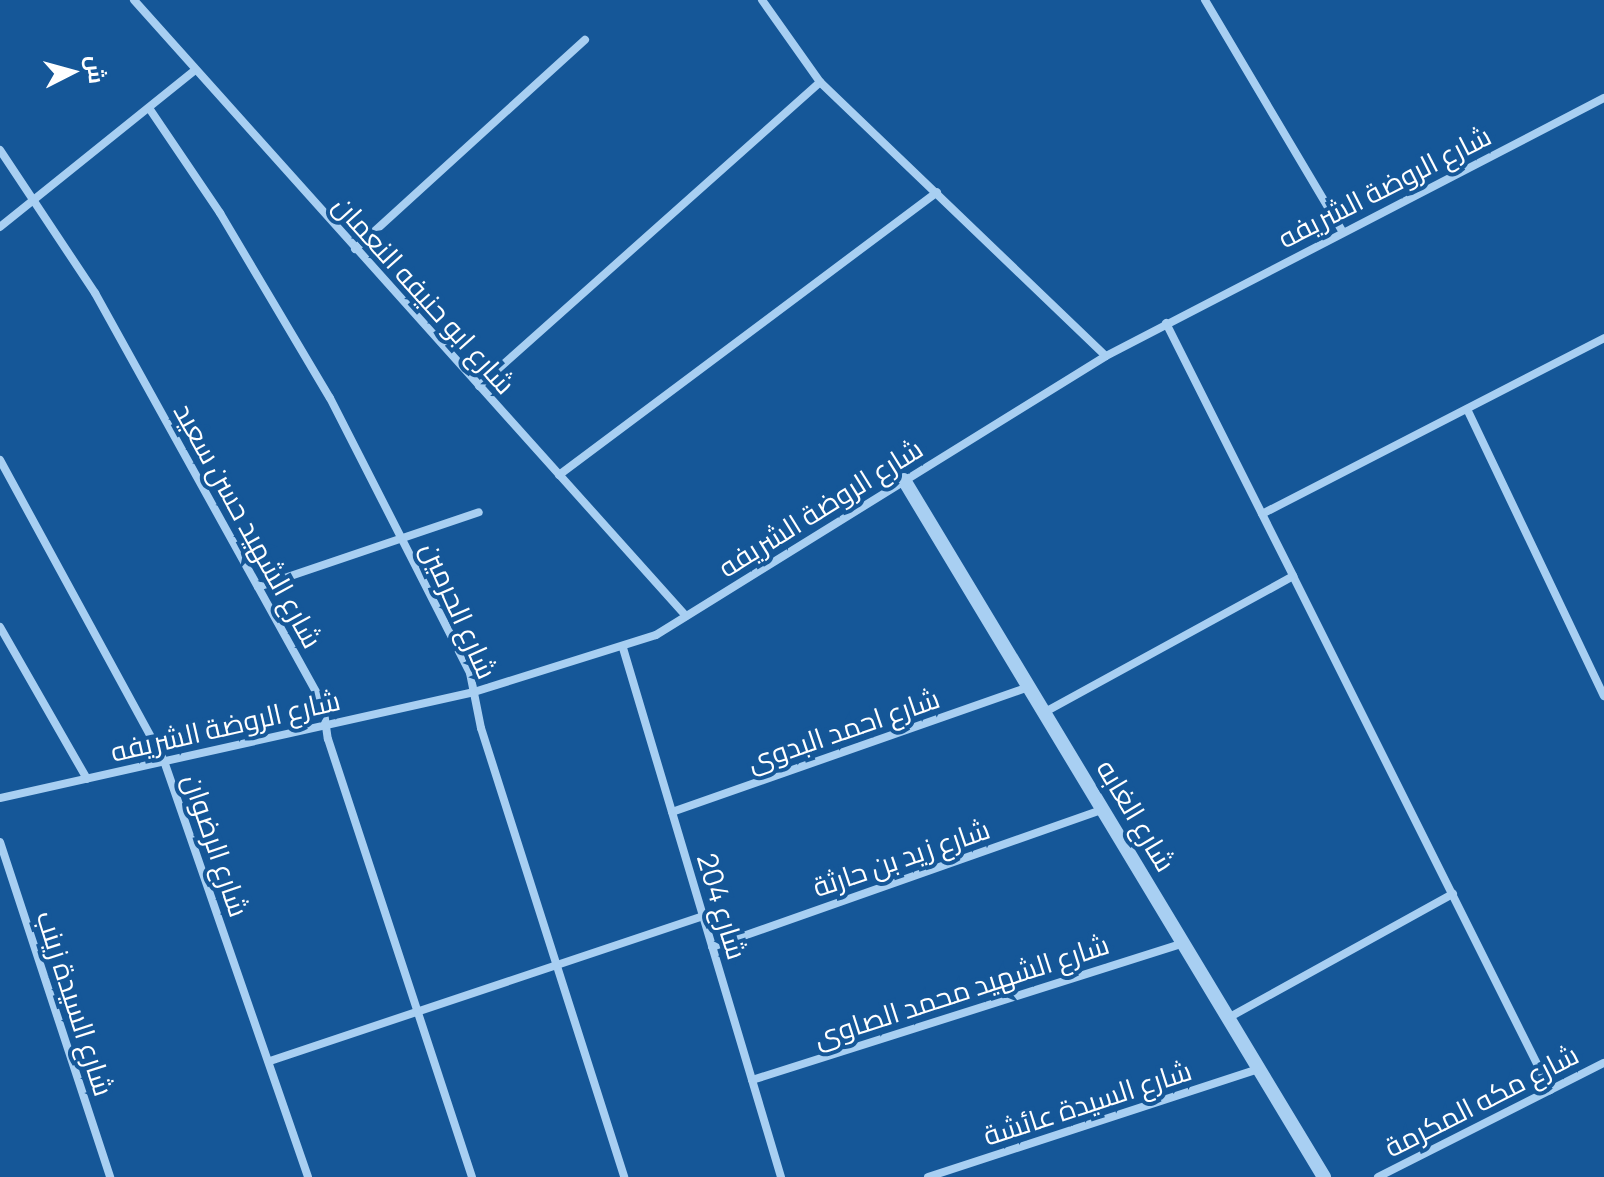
<!DOCTYPE html>
<meta charset="utf-8">
<style>
body{margin:0}
#map{position:relative;width:1604px;height:1177px;overflow:hidden;background:#155798;font-family:Manrope,Cairo,sans-serif}
div>[style]{position:absolute}
[style*='--x']{left:calc(var(--x)*1px);top:calc(var(--y)*1px);width:calc(var(--w)*1px);rotate:calc(var(--a)*1deg)}
.minor>*{height:8px;margin:-4px;padding:0 4px;transform-origin:4px;border-radius:4px;background:#a8cff2}
.tertiary>*{height:14px;margin:-7px;padding:0 7px;transform-origin:7px;border-radius:7px;background:#a8cff2}
span{translate:-50% -50%;white-space:nowrap;text-align:center;line-height:1.15;-webkit-text-stroke:8px #155798;paint-order:stroke}
.street-label{font-size:28px;color:#fff}
.north{position:absolute;left:32px;top:32px;width:80px;height:80px;-webkit-text-stroke:6px #155798;paint-order:stroke;rotate:84deg;font-size:22px;font-weight:700;line-height:32px;text-align:center;color:#fff}
.north::after{content:'';display:block;margin:auto;width:28px;height:36px;background:#fff;clip-path:polygon(50% 0,100% 100%,50% 72%,0 100%)}
</style>
<div id="map">
<div class="minor">
<i style="--x:134;--y:0;--w:827;--a:48.14"></i>
<i style="--x:762;--y:0;--w:100;--a:54.7"></i>
<i style="--x:820;--y:82;--w:396;--a:43.8"></i>
<i style="--x:1205;--y:0;--w:270;--a:59.3"></i>
<i style="--x:149;--y:108;--w:127;--a:55.9"></i>
<i style="--x:220;--y:213;--w:215;--a:59.3"></i>
<i style="--x:330;--y:398;--w:309;--a:63"></i>
<i style="--x:470;--y:673;--w:56;--a:78.7"></i>
<i style="--x:481;--y:728;--w:471;--a:72.3"></i>
<i style="--x:0;--y:150;--w:172;--a:56.4"></i>
<i style="--x:95;--y:293;--w:471;--a:61"></i>
<i style="--x:323;--y:705;--w:34;--a:82"></i>
<i style="--x:328;--y:739;--w:461;--a:71.8"></i>
<i style="--x:0;--y:227;--w:249;--a:-38.8"></i>
<i style="--x:355;--y:249;--w:311;--a:-42.3"></i>
<i style="--x:1166;--y:323;--w:283;--a:63.3"></i>
<i style="--x:479;--y:386;--w:457;--a:-41.7"></i>
<i style="--x:1467;--y:409;--w:318;--a:64.5"></i>
<i style="--x:0;--y:460;--w:343;--a:61.4"></i>
<i style="--x:164;--y:761;--w:440;--a:70.9"></i>
<i style="--x:559;--y:475;--w:472;--a:-36.8"></i>
<i style="--x:1262;--y:514;--w:385;--a:-27.2"></i>
<i style="--x:258;--y:587;--w:233;--a:-18.7"></i>
<i style="--x:0;--y:627;--w:175;--a:60.2"></i>
<i style="--x:623;--y:648;--w:552;--a:73.37"></i>
<i style="--x:1045;--y:712;--w:283;--a:-28.7"></i>
<i style="--x:1293;--y:576;--w:575;--a:63.43"></i>
<i style="--x:0;--y:798;--w:486;--a:-12.6"></i>
<i style="--x:474;--y:692;--w:191;--a:-17.4"></i>
<i style="--x:656;--y:635;--w:529;--a:-31.8"></i>
<i style="--x:1106;--y:356;--w:561;--a:-27.39"></i>
<i style="--x:672;--y:812;--w:378;--a:-19.3"></i>
<i style="--x:0;--y:842;--w:353;--a:71.8"></i>
<i style="--x:712;--y:947;--w:415;--a:-19.4"></i>
<i style="--x:1228;--y:1018;--w:257;--a:-28.9"></i>
<i style="--x:270;--y:1061;--w:457;--a:-18.5"></i>
<i style="--x:752;--y:1080;--w:452;--a:-17.6"></i>
<i style="--x:928;--y:1177;--w:348;--a:-18.1"></i>
<i style="--x:1378;--y:1177;--w:253;--a:-26.8"></i>
</div>
<div class="tertiary">
<i style="--x:904;--y:480;--w:814;--a:58.93"></i>
</div>
<div class="street-label">
<span style="left:1384px;top:186px;rotate:-27deg">شارع الروضة الشريفه</span>
<span style="left:425px;top:294px;rotate:48deg">شارع ابو حنيفه النعمان</span>
<span style="left:820px;top:507px;rotate:-32deg">شارع الروضة الشريفه</span>
<span style="left:249px;top:525px;rotate:61deg">شارع الشهيد حسن سعيد</span>
<span style="left:460px;top:610px;rotate:66deg">شارع الحرمين</span>
<span style="left:225px;top:725px;rotate:-13deg">شارع الروضة الشريفه</span>
<span style="left:843px;top:729px;rotate:-19deg">شارع احمد البدوى</span>
<span style="left:1137px;top:815px;rotate:59deg">شارع الغابه</span>
<span style="left:217px;top:845px;rotate:71deg">شارع الرضوان</span>
<span style="left:901px;top:857px;rotate:-19deg">شارع زيد بن حارثة</span>
<span style="left:723px;top:906px;rotate:73deg">شارع 204</span>
<span style="left:961px;top:990px;rotate:-18deg">شارع الشهيد محمد الصاوى</span>
<span style="left:76px;top:1003px;rotate:72deg">شارع السيدة زينب</span>
<span style="left:1481px;top:1100px;rotate:-27deg">شارع مكه المكرمة</span>
<span style="left:1087px;top:1102px;rotate:-18deg">شارع السيدة عائشة</span>
</div>
<div class="north">ش</div>
</div>
